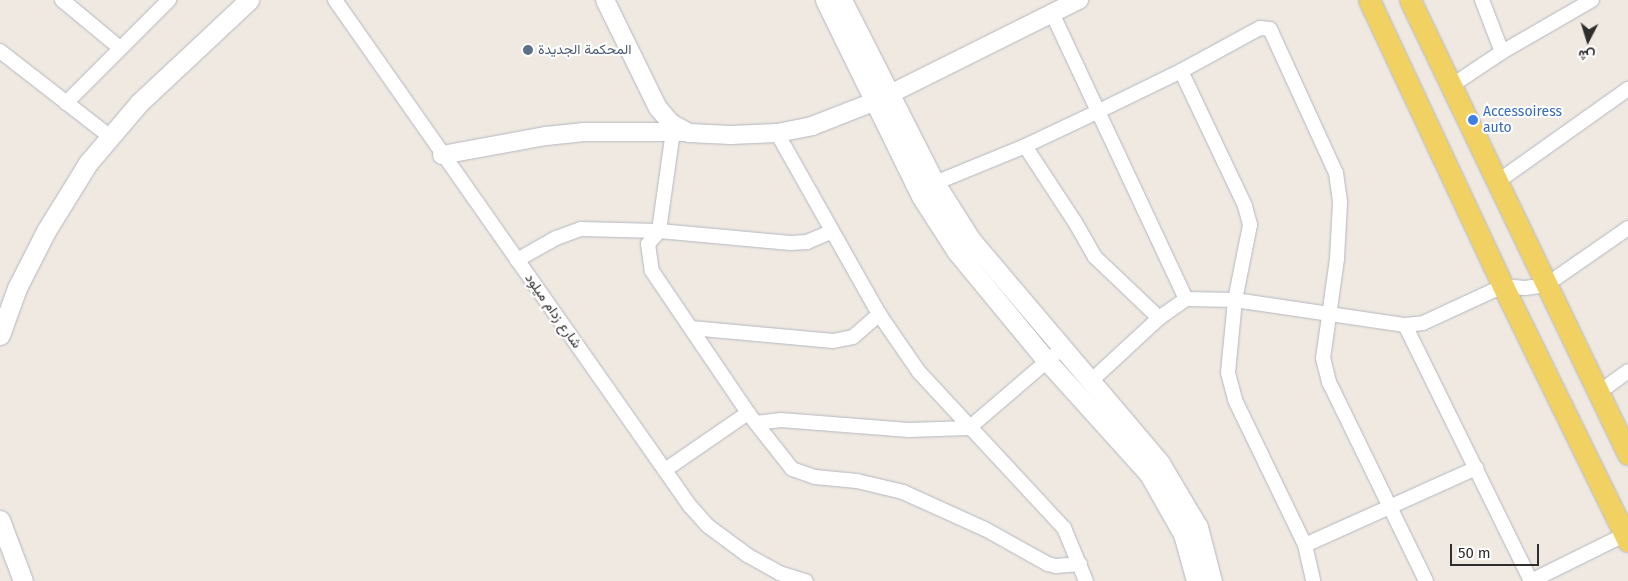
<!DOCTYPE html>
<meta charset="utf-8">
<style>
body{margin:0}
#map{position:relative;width:1628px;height:581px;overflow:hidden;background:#efe9e1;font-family:"Fira Sans",Vazirmatn,sans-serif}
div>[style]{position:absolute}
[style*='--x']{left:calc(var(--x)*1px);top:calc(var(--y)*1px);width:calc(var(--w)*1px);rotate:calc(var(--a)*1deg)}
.roads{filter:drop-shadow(0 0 1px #b4b7c1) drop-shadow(0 0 1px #b4b7c1)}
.minor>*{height:14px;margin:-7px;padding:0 7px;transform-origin:7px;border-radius:7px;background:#fff}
.tertiary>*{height:18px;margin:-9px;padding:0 9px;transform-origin:9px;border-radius:9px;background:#fff}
.secondary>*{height:19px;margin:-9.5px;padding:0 9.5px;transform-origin:9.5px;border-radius:9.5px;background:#fff}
.primary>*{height:21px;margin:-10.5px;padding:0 10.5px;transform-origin:10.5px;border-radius:10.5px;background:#f2d163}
.dots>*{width:14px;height:14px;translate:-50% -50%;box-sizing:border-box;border:2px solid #fff;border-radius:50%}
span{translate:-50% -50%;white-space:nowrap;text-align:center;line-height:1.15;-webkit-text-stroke:4px #fff;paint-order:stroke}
.service-label{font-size:14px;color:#4e5e75}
.left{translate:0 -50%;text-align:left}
.shop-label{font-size:14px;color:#366cbe}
.street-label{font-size:14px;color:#2e2e2e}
.north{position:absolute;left:1563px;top:15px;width:50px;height:50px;-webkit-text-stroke:4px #fff;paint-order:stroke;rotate:185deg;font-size:14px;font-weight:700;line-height:20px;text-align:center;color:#2e2e2e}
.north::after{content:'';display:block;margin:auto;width:18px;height:22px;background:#2e2e2e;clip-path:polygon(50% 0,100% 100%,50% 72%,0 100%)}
.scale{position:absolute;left:1450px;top:544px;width:89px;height:22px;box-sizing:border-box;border:2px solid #2e2e2e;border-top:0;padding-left:6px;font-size:15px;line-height:18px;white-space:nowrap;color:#2e2e2e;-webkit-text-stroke:4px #fff;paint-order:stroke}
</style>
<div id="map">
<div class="roads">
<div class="minor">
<i style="--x:62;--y:0;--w:75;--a:39.6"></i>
<i style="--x:335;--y:0;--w:618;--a:54.95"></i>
<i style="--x:690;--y:506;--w:27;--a:48"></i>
<i style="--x:708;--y:526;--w:49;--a:36.6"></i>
<i style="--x:747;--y:555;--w:37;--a:29"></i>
<i style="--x:779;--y:573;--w:28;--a:17"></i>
<i style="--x:1482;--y:0;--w:56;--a:69"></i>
<i style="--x:1052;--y:13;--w:316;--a:64.9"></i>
<i style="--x:0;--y:51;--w:138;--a:37.9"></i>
<i style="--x:1181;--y:71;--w:149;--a:64.6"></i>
<i style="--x:1245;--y:206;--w:20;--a:75"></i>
<i style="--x:1250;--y:225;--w:76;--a:101.3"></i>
<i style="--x:1235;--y:300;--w:73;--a:95.5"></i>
<i style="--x:1228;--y:373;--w:28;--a:75"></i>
<i style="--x:1235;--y:400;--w:161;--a:64.2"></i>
<i style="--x:1305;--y:545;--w:37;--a:77"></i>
<i style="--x:1451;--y:86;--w:61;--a:-33.7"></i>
<i style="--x:1502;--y:52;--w:104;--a:-30"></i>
<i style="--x:66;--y:103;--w:146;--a:-45"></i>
<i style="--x:673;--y:131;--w:101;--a:98"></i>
<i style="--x:659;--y:231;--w:17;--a:130"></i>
<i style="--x:648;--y:244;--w:27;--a:82"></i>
<i style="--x:652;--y:271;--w:171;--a:55.9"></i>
<i style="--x:748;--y:413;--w:71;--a:51.8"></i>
<i style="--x:792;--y:469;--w:24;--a:19"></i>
<i style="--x:815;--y:477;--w:42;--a:5.4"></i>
<i style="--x:857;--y:481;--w:47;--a:13.4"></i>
<i style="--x:903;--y:492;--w:90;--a:24.3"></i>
<i style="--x:985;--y:529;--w:72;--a:29.1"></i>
<i style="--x:1048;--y:564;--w:8;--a:14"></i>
<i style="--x:1056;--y:566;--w:24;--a:-5"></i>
<i style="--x:777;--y:133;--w:208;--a:60.6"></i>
<i style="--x:879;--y:314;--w:70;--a:55.4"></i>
<i style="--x:919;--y:372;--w:213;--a:47.1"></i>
<i style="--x:1064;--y:528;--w:57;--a:67.5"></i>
<i style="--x:1025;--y:146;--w:91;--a:56.7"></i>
<i style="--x:1075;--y:222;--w:40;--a:60.3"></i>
<i style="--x:1095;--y:257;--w:88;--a:43.6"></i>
<i style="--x:1497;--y:182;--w:161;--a:-35.4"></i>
<i style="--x:929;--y:188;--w:8;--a:-40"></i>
<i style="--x:935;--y:183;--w:97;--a:-22.3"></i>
<i style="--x:1025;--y:146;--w:82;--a:-25.3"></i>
<i style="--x:1099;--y:111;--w:91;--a:-26"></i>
<i style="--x:1181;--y:71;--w:90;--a:-28.6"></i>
<i style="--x:1260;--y:28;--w:10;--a:6"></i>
<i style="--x:1270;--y:29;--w:158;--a:65.4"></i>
<i style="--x:1336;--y:173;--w:30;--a:82"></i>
<i style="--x:1340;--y:203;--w:56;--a:93.1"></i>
<i style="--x:1337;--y:259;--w:100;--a:98"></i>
<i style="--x:1323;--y:358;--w:25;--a:76"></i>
<i style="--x:1329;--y:382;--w:221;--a:64"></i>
<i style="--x:517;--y:260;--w:45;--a:-29.4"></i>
<i style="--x:556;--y:238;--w:27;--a:-20"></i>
<i style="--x:581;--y:229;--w:78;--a:1.5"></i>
<i style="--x:659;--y:231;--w:132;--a:5.2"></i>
<i style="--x:790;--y:243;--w:17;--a:-3"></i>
<i style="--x:807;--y:242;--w:26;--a:-23"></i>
<i style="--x:1405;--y:325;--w:285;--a:63.8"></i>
<i style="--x:691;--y:328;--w:143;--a:5.2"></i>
<i style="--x:833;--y:341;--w:20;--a:-11"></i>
<i style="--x:853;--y:337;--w:35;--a:-41"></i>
<i style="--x:1091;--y:381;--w:93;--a:-42.8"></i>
<i style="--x:1159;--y:318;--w:33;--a:-35"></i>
<i style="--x:1186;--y:299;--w:49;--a:1.2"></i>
<i style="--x:1235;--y:300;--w:172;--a:8.4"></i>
<i style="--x:1405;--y:325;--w:18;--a:-6"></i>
<i style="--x:1423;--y:323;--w:88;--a:-24.8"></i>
<i style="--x:1503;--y:286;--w:22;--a:5"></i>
<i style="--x:1525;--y:288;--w:21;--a:-8"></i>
<i style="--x:1546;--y:285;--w:100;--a:-34.8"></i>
<i style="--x:1598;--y:393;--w:37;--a:-36"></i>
<i style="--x:756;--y:423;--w:25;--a:-7"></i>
<i style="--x:781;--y:420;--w:128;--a:4.5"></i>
<i style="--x:909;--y:430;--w:60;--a:-1.9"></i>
<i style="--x:969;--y:428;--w:111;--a:-40.6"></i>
<i style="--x:665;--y:470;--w:101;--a:-34.5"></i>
<i style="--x:1305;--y:545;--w:188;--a:-24.2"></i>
<i style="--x:1531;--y:581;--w:108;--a:-26.3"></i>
</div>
<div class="tertiary">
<i style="--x:605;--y:0;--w:120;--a:63.9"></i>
<i style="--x:658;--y:108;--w:20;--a:49"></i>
<i style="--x:671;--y:123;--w:21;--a:29"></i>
<i style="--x:689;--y:133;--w:42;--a:2.7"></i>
<i style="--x:731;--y:135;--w:46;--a:-2.5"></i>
<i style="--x:777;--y:133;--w:36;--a:-11"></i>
<i style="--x:812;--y:126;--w:69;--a:-21.3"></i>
<i style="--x:876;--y:101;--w:227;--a:-26.5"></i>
<i style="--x:442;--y:155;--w:106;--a:-10.4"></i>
<i style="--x:546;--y:136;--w:36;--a:-6"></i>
<i style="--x:582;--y:132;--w:103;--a:0"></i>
</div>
<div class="secondary">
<i style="--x:825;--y:0;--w:218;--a:63.9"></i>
<i style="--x:921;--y:196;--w:67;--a:57.3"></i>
<i style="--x:957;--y:252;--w:141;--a:50.5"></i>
<i style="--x:1047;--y:361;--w:152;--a:47.9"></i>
<i style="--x:1149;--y:474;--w:69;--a:60.5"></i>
<i style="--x:1183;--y:534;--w:49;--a:74.5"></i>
<i style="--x:842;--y:0;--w:205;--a:63.1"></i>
<i style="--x:935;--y:183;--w:67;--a:57.7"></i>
<i style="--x:971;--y:240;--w:292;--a:49.7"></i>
<i style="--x:1160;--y:463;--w:74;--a:59.3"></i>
<i style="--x:1198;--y:527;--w:56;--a:75.5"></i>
<i style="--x:0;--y:335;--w:50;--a:-70.1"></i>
<i style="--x:17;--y:288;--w:64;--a:-63"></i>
<i style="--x:46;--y:231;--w:80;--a:-58.3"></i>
<i style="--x:88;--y:163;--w:79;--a:-49.6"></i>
<i style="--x:139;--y:103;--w:151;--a:-43.1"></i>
<i style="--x:0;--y:520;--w:65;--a:69.3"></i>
</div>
<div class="primary">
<i style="--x:1369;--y:0;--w:316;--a:64.9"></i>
<i style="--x:1503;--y:286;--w:284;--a:63.9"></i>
<i style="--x:1410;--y:0;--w:504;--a:64.35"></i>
</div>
</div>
<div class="dots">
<i style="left:528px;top:50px;background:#5c6f8a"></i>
<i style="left:1473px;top:120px;background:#3f7fe0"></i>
</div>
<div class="service-label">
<span class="left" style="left:538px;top:50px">المحكمة الجديدة</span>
</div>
<div class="shop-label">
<span class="left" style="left:1483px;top:120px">Accessoiress<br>auto</span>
</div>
<div class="street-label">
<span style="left:553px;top:311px;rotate:55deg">شارع زدام ميلود</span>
</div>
<div class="north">ش</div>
<div class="scale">50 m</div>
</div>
